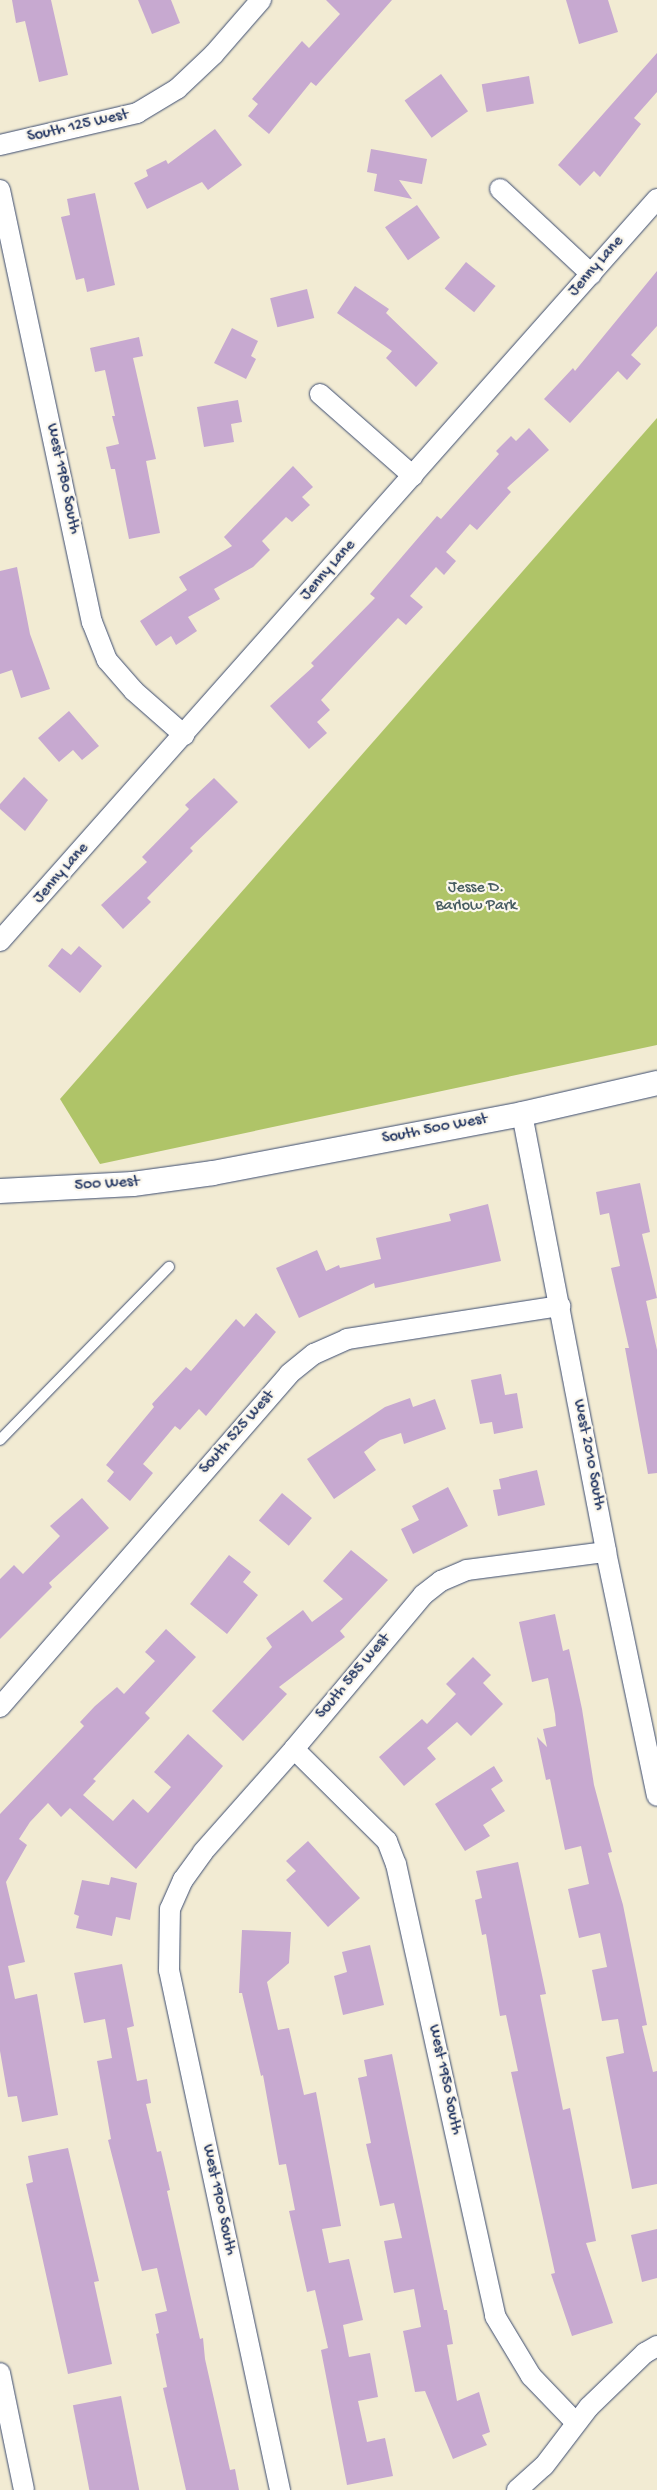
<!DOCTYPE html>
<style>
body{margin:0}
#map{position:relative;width:657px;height:2490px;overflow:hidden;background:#f2ebd3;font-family:"Gochi Hand",sans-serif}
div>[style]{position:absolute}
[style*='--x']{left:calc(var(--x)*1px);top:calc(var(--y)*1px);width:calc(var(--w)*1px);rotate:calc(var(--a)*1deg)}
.green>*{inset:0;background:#afc468}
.building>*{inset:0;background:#c7a9d0;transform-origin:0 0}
.roads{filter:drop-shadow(0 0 1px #3b4b70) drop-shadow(0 0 1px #3b4b70)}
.service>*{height:10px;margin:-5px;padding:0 5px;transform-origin:5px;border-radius:5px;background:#fff}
.minor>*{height:20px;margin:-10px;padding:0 10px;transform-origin:10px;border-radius:10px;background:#fff}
.tertiary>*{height:24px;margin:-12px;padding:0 12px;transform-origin:12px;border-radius:12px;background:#fff}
span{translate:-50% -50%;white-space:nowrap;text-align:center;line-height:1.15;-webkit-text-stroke:4.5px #fbf7ec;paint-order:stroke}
.street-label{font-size:16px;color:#1b2f5e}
.park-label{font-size:16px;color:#475c61}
</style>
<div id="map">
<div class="green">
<i style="clip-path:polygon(657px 418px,657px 1045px,100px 1164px,60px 1099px)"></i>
</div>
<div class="building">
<i style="clip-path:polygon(12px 0,51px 0,68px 75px,39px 82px,25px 21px,16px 23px)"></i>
<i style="clip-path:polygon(138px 0,171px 0,180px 23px,152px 34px)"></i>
<i style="clip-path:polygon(326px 0,392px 0,316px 86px,311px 82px,269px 134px,248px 116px,258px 104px,252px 99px,302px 41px,309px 48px,340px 14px)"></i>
<i style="clip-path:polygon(566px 0,608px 0,618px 32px,579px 44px)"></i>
<i style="clip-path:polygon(657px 53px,657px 92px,634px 118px,641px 124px,600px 177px,594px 171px,580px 186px,558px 165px)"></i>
<i style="left:441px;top:74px;width:46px;height:45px;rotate:54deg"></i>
<i style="left:529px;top:76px;width:28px;height:48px;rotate:80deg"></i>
<i style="clip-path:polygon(215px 129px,242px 165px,208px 190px,202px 182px,147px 209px,134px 183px,148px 176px,146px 170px,166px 160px,168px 164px)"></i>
<i style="clip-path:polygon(371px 149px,427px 159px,422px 184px,399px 180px,412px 199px,374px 191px,377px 174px,367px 172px)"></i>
<i style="clip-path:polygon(95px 193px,115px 285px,87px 292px,84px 278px,76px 280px,61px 217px,70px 215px,67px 199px)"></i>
<i style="left:417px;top:205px;width:40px;height:39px;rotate:55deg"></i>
<i style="left:466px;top:262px;width:38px;height:34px;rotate:39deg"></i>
<i style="clip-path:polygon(657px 271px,657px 326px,631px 355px,641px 364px,627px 380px,618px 371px,570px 423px,544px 399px,573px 368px,575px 371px)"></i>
<i style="clip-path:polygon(355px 286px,389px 309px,386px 313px,438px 363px,416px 387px,386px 358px,392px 351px,337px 313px)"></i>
<i style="left:307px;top:289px;width:30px;height:38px;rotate:76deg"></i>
<i style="clip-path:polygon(232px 328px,258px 341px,251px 356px,256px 359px,246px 379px,214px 363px)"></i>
<i style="clip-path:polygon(139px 337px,143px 356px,133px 358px,156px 459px,146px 461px,160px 533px,129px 539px,115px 469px,111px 469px,106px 447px,119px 444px,112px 416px,115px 416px,105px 370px,95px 372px,90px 348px)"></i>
<i style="clip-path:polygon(238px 400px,242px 422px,231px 424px,234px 442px,204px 447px,197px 407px)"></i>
<i style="clip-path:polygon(529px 428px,549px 450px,507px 488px,511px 492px,477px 530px,470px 524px,446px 552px,456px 561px,444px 575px,436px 567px,410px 596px,423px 607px,406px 625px,398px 618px,321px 700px,330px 710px,317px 722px,327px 733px,309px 749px,270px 706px,314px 666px,311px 663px,375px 598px,370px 594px,437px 516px,441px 519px,499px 454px,496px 451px,511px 436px,516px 441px)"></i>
<i style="clip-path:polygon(293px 466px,313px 487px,302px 497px,310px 505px,292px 522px,286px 517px,262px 541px,270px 550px,253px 567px,214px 589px,220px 599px,188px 617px,197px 631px,176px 645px,171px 636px,156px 646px,140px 621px,187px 590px,179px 577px,232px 546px,224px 537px)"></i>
<i style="clip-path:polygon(17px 567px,30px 634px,50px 689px,21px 698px,12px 670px,0 674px,0 571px)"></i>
<i style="clip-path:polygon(69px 711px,99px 746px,82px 760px,73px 750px,59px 762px,38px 738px)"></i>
<i style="clip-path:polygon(24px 777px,48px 800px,25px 831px,0 809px,0 804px)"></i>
<i style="clip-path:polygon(214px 778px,238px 802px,190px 848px,193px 851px,147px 898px,151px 902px,123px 929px,101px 905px,147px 862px,142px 857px,189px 809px,185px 805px)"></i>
<i style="clip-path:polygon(79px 946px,102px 966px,80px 993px,48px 966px,62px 948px,71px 955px)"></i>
<i style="clip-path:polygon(640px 1183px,650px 1232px,642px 1234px,657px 1298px,646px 1301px,657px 1350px,657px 1473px,648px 1474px,625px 1348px,629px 1348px,611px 1268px,620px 1266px,609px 1213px,600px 1215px,596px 1192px)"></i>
<i style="clip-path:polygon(488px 1204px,501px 1261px,375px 1288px,374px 1283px,299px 1318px,276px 1268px,317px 1250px,326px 1271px,339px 1265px,340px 1268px,381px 1259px,376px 1238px,451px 1221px,449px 1214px)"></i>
<i style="clip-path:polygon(256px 1313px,276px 1332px,206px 1416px,199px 1409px,180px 1430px,175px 1426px,143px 1464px,153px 1473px,130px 1501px,107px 1481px,114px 1472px,106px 1465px,154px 1407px,152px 1404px,186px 1367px,191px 1371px,236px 1319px,244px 1327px)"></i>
<i style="clip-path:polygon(501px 1374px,505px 1395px,517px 1393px,523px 1428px,494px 1434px,492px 1422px,480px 1424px,471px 1380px)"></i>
<i style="clip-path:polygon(410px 1398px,413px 1407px,435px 1399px,446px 1429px,404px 1444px,401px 1433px,380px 1440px,364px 1452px,376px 1470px,334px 1499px,307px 1459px,385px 1407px)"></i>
<i style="clip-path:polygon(537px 1470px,545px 1505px,498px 1516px,493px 1490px,501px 1489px,499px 1479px)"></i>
<i style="clip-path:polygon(448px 1487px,468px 1526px,413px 1554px,401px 1529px,419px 1520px,412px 1506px)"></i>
<i style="left:282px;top:1493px;width:39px;height:36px;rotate:40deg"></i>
<i style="clip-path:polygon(82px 1498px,109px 1528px,49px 1583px,52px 1587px,0 1639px,0 1579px,14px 1565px,23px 1574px,60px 1536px,50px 1526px)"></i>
<i style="clip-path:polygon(351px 1550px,388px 1580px,340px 1631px,345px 1637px,279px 1687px,287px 1694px,243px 1741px,212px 1711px,272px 1647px,266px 1638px,303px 1610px,312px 1622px,343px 1599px,323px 1581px)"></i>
<i style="clip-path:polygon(229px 1555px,251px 1572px,243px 1582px,258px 1595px,227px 1634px,190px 1604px)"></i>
<i style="clip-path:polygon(555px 1614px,563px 1651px,569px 1649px,582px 1709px,594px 1785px,612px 1852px,608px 1853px,623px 1905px,647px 2025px,642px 2026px,653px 2072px,657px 2071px,657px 2184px,632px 2189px,606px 2057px,624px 2053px,618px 2019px,602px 2021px,592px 1970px,607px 1967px,600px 1933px,579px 1938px,568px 1889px,589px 1884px,581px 1846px,565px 1850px,550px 1779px,546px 1780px,537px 1737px,547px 1747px,543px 1729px,556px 1726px,555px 1714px,548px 1678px,532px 1682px,519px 1622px)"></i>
<i style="clip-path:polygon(166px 1629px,196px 1657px,145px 1713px,150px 1718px,93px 1779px,96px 1781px,83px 1795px,113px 1821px,133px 1799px,148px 1813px,171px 1787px,154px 1772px,188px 1734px,223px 1766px,136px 1869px,70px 1808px,61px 1817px,48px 1803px,30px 1822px,19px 1839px,27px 1845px,6px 1882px,25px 1962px,8px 1966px,15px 1999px,37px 1994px,58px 2115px,22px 2122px,17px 2096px,8px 2097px,0 2051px,0 1814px,84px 1726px,80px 1722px,95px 1706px,117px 1687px,124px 1694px,155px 1661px,145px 1652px)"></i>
<i style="clip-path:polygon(473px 1657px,491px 1675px,483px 1683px,503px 1704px,471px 1736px,457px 1722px,427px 1748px,436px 1759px,404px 1786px,379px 1757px,422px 1719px,427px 1724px,456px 1694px,446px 1684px)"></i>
<i style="clip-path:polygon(494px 1766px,503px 1781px,491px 1789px,505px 1811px,483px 1825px,490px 1836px,465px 1851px,435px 1804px)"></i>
<i style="clip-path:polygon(308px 1841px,360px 1898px,328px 1927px,286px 1880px,296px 1871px,286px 1861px)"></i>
<i style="clip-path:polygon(518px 1862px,546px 1994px,540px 1995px,563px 2110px,570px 2108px,596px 2241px,586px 2243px,613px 2323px,572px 2336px,551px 2274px,555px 2273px,511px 2072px,518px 2071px,506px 2015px,500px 2016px,486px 1934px,482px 1935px,475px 1900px,482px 1898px,476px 1871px)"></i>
<i style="clip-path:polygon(111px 1877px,137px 1883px,130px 1920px,116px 1917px,112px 1936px,76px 1928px,79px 1916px,74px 1914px,82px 1880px,109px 1885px)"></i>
<i style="clip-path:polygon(242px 1930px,291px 1932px,289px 1963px,267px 1982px,278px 2030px,289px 2028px,304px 2095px,316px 2092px,341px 2226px,322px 2229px,329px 2263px,349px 2259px,363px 2320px,343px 2325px,349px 2357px,370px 2353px,378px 2397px,358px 2401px,367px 2442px,385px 2438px,393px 2476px,347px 2485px,321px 2350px,328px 2348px,315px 2290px,307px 2292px,289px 2211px,295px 2210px,286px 2164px,279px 2165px,263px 2075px,261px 2076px,242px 1993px,239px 1993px)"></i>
<i style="clip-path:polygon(370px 1945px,384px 2005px,343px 2015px,334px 1976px,347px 1972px,342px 1952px)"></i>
<i style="clip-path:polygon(122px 1964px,134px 2026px,127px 2028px,137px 2081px,147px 2079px,151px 2103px,146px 2104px,157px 2152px,161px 2151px,170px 2190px,167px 2191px,200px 2339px,203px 2338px,205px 2359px,230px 2470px,235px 2469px,239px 2490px,186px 2490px,163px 2388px,167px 2387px,156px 2334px,159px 2333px,155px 2314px,167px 2311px,157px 2268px,142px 2271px,108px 2140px,111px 2139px,97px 2061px,112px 2058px,105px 2019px,84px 2023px,74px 1973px)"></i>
<i style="clip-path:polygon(392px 2054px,444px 2310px,447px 2310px,453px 2344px,447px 2345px,457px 2401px,479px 2392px,490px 2432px,482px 2435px,487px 2445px,453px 2459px,425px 2391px,415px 2392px,403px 2331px,421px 2327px,414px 2289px,394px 2293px,384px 2241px,402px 2238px,394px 2203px,380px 2206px,366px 2144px,371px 2143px,358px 2078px,367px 2076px,364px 2060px)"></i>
<i style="clip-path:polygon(68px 2148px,99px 2281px,94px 2282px,112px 2364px,68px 2374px,26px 2184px,33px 2182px,28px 2156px)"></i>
<i style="clip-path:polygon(657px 2229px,657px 2278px,642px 2282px,631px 2235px)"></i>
<i style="left:121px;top:2396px;width:96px;height:49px;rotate:79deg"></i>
</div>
<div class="roads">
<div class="service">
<i style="--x:0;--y:1440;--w:242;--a:-45.7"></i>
</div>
<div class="minor">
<i style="--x:0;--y:145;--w:141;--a:-13.1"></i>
<i style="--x:137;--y:113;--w:47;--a:-31"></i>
<i style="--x:177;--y:89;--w:51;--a:-43.4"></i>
<i style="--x:214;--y:54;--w:72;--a:-49"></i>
<i style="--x:500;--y:189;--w:125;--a:43"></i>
<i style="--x:0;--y:190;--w:442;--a:78"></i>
<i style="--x:92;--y:622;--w:41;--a:68.5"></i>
<i style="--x:107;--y:660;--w:41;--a:48.9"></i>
<i style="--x:134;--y:691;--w:67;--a:41.3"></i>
<i style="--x:320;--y:394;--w:124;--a:41.4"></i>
<i style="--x:0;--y:941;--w:991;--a:-48.48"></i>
<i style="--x:522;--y:1114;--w:446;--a:79.1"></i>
<i style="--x:606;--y:1552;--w:249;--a:78.2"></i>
<i style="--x:0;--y:1707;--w:441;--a:-49"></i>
<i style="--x:289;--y:1374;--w:32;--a:-39"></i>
<i style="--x:314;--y:1354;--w:36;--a:-24"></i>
<i style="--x:347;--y:1339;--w:216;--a:-8.8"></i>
<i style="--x:294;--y:1749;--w:131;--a:44.7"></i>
<i style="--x:387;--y:1841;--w:25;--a:69"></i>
<i style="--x:396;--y:1864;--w:463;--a:77.6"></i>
<i style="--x:495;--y:2316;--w:70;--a:59"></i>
<i style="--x:531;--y:2376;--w:65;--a:46.2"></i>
<i style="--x:0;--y:2373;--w:119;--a:78.4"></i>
<i style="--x:280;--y:2490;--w:532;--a:-102.05"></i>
<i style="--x:169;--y:1970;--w:61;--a:-89.1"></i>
<i style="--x:170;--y:1909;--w:32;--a:-66"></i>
<i style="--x:183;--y:1880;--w:34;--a:-54"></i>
<i style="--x:203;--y:1852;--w:137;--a:-48.5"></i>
<i style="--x:294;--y:1749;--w:201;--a:-50"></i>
<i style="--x:423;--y:1595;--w:23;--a:-38"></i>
<i style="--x:441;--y:1581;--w:28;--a:-23"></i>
<i style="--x:467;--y:1570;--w:140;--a:-7.4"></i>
<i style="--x:517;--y:2490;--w:36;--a:-42"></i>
<i style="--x:544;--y:2466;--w:74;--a:-52.7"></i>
<i style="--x:589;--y:2407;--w:78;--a:-44"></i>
<i style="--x:645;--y:2353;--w:14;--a:-30"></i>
</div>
<div class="tertiary">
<i style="--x:0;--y:1191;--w:133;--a:-3"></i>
<i style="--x:133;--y:1184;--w:81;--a:-7.8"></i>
<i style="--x:213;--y:1173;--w:315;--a:-10.8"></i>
<i style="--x:522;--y:1114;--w:139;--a:-12.9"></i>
</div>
</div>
<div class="street-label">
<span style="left:78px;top:127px;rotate:-13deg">South 125 West</span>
<span style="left:597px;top:267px;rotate:-49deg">Jenny Lane</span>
<span style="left:62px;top:479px;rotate:78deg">West 1980 South</span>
<span style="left:329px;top:571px;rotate:-49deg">Jenny Lane</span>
<span style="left:62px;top:874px;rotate:-49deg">Jenny Lane</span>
<span style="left:435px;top:1130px;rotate:-11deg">South 500 West</span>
<span style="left:107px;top:1185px;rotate:-4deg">500 West</span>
<span style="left:238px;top:1433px;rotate:-49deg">South 525 West</span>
<span style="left:588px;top:1455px;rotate:79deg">West 2010 South</span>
<span style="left:354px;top:1677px;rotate:-50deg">South 585 West</span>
<span style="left:444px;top:2080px;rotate:78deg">West 1950 South</span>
<span style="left:218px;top:2200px;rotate:78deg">West 1900 South</span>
</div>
<div class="park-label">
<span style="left:476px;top:898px">Jesse D.<br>Barlow Park</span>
</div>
</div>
